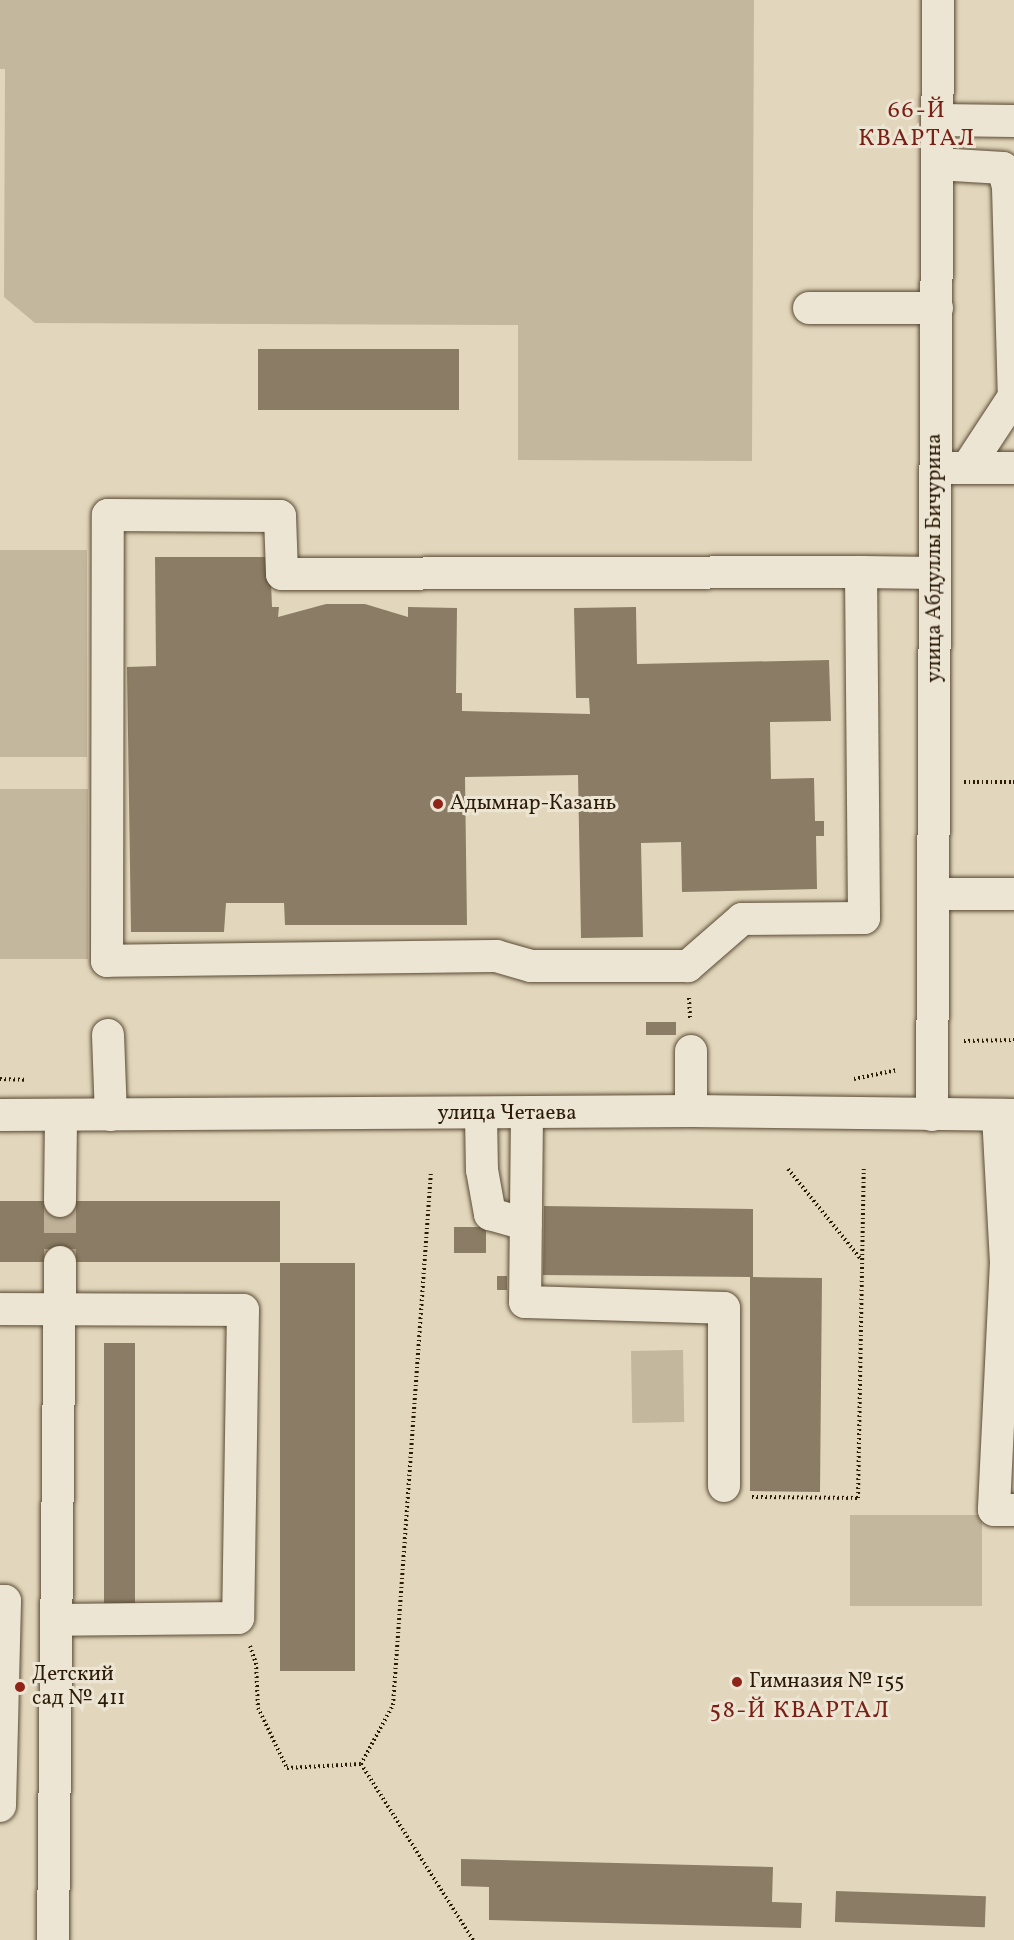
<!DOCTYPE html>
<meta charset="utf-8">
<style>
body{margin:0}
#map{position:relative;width:1014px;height:1940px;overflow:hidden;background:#e2d7bc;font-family:Vollkorn,serif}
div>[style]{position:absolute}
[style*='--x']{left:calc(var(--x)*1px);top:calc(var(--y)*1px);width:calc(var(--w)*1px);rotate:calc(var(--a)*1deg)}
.green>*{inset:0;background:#c3b79d;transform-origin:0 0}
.building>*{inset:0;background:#8b7d65;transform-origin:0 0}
.minor-tunnel>*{height:32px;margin-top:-16px;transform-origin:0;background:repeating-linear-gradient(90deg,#beb198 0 32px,transparent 0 48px)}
.path>*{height:4px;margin-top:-2px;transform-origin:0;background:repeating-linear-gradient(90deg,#2c1b06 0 1.5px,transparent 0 4.5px)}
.roads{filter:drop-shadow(0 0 2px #5a4a34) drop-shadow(0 0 2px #5a4a34)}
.minor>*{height:32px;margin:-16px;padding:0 16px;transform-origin:16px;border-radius:16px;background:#ece5d3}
.dots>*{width:16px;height:16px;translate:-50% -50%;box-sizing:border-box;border:3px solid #ece5d3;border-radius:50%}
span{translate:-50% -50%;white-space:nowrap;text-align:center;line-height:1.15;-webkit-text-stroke:6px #ece5d3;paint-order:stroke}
.street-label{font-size:21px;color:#2c1b06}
.poi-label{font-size:21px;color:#2c1b06}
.left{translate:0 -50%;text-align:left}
.quarter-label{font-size:24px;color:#7a1f14;letter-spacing:1.5px}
</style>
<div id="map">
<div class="green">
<i style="clip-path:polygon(0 0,754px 0,752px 461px,518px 460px,518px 325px,35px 323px,4px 297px,5px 69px,0 69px)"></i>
<i style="left:0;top:550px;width:87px;height:207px"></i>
<i style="left:0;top:789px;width:88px;height:170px"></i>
<i style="left:683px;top:1350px;width:72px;height:52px;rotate:89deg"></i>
<i style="left:850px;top:1515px;width:132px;height:91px"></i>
</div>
<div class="building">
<i style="left:258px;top:349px;width:201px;height:61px"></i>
<i style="clip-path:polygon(155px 557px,270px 557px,272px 607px,279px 607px,278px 617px,326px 604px,365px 604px,408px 617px,408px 607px,457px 608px,456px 693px,462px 693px,462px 711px,590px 714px,589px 698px,576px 698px,574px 608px,636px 607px,637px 664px,829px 660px,831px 721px,770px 722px,771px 779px,814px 778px,815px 821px,824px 821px,824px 836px,816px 836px,817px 889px,682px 892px,681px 842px,641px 843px,643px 937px,581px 938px,578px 775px,465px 777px,467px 925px,285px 925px,284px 903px,226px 903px,224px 932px,131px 932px,127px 667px,156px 666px)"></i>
<i style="left:646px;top:1022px;width:30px;height:13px"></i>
<i style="left:0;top:1201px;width:280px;height:61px"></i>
<i style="clip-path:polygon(544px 1206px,753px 1209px,753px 1277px,822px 1278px,820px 1492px,750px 1491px,750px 1277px,543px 1275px)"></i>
<i style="left:454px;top:1227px;width:32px;height:26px"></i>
<i style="left:280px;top:1263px;width:75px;height:408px"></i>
<i style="left:497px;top:1276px;width:10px;height:14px"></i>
<i style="left:104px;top:1343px;width:31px;height:268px"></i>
<i style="clip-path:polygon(461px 1859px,773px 1867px,772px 1902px,802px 1903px,801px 1928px,489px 1920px,489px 1887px,461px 1886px)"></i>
<i style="left:836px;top:1891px;width:150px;height:31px;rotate:2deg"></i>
</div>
<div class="minor-tunnel">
<i style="--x:60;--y:1201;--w:61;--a:90"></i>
</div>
<div class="path">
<i style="--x:964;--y:782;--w:50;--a:0"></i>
<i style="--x:689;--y:998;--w:22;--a:87"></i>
<i style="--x:964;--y:1041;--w:50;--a:-1.1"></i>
<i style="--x:0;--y:1079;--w:25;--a:2"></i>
<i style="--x:854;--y:1079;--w:44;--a:-11.8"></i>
<i style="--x:788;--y:1169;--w:116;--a:51"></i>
<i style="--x:752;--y:1497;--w:106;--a:0.5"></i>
<i style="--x:858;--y:1498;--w:329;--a:-89"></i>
<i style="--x:250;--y:1646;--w:18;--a:71"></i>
<i style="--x:256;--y:1663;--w:45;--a:87.5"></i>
<i style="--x:258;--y:1708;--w:67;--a:64.2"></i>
<i style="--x:287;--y:1768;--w:74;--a:-3.1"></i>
<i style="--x:361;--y:1764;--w:209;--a:57.5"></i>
<i style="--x:361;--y:1764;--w:67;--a:-61.5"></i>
<i style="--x:393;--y:1705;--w:535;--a:-85.93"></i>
</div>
<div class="roads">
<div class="minor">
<i style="--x:938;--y:120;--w:76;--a:0.8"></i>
<i style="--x:937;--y:164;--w:66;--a:3.5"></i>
<i style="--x:1003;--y:168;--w:20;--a:75"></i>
<i style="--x:1008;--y:187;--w:214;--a:88.4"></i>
<i style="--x:809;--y:308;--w:128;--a:0"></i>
<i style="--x:949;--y:468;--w:65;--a:0"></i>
<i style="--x:967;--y:468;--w:80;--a:-56.7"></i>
<i style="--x:108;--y:515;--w:172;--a:0.3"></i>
<i style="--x:280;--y:516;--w:58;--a:88"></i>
<i style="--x:282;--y:574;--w:579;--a:-0.2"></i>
<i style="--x:861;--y:572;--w:346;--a:89.5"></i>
<i style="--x:864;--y:918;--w:122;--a:179.5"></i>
<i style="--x:742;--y:919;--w:72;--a:139"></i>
<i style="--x:688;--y:966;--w:157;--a:180"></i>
<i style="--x:531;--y:966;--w:35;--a:-164"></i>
<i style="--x:497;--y:956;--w:390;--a:179.3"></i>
<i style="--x:107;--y:961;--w:446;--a:-89.9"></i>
<i style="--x:861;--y:572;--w:74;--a:0.8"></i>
<i style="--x:933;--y:894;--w:81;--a:0"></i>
<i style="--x:108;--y:1035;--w:80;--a:87.9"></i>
<i style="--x:691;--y:1051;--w:60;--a:90"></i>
<i style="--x:0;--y:1115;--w:691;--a:-0.33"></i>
<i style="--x:691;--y:1111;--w:323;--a:0.7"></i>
<i style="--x:481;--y:1115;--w:55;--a:89"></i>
<i style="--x:482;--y:1170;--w:45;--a:79.7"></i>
<i style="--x:490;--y:1214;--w:37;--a:16"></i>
<i style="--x:527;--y:1115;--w:187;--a:90.6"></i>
<i style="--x:525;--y:1302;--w:199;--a:1.7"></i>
<i style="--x:724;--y:1308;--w:178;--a:90"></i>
<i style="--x:932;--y:1115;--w:1115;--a:-89.69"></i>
<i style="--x:998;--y:1115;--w:147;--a:86.9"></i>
<i style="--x:1006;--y:1262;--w:248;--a:92.8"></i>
<i style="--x:994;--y:1510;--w:20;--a:0"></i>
<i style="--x:60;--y:1201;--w:86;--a:-89.3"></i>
<i style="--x:0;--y:1309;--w:243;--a:0.2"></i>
<i style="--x:243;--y:1310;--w:308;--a:90.9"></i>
<i style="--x:238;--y:1618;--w:179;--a:179.4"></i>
<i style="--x:0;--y:1601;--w:5;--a:0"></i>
<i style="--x:5;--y:1601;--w:205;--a:91.4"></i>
<i style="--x:53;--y:1940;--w:678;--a:-89.41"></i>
</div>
</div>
<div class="dots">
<i style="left:438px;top:804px;background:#8f2418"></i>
<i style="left:737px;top:1682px;background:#8f2418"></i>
<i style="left:20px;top:1687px;background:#8f2418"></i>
</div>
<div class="street-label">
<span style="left:935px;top:558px;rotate:-90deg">улица Абдуллы Бичурина</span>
<span style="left:507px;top:1114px">улица Четаева</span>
</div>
<div class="poi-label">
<span class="left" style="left:450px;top:804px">Адымнар-Казань</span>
<span class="left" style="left:32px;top:1687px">Детский<br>сад № 411</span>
<span class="left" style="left:749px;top:1682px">Гимназия № 155</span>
</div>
<div class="quarter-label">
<span style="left:917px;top:126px">66-Й<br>КВАРТАЛ</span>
<span style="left:800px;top:1712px">58-Й КВАРТАЛ</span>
</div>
</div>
